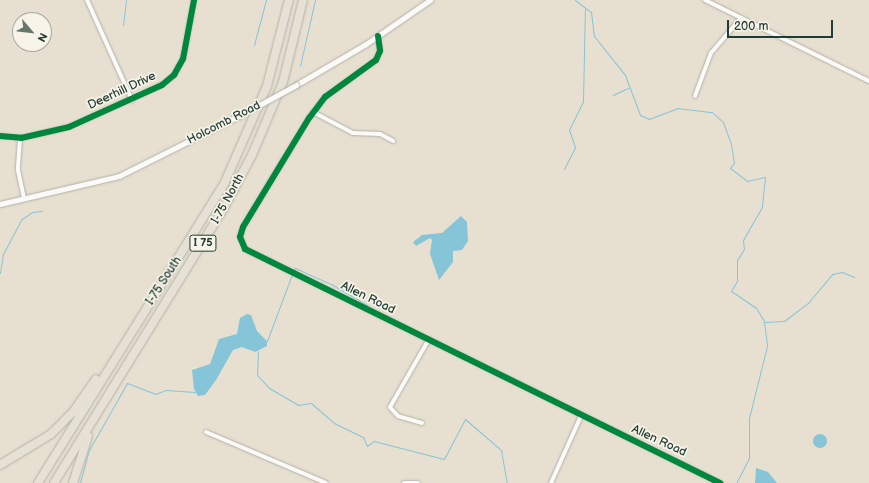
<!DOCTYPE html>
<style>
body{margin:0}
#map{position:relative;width:869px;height:483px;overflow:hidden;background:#e7e0d1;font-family:"Balsamiq Sans",sans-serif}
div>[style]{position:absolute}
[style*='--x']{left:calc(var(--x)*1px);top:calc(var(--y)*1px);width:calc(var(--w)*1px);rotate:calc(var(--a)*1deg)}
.water>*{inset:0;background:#86c4d7}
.round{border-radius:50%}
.stream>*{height:1px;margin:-0.5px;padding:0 0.5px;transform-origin:0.5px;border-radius:0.5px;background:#86c4d7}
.roads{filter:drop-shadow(0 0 1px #b2b1a7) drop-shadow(0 0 1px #b2b1a7)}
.minor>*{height:4px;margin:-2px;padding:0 2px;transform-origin:2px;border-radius:2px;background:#fbfaf8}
.tertiary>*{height:5px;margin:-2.5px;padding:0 2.5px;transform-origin:2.5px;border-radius:2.5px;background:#fbfaf8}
.motorway>*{height:8px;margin:-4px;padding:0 4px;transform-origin:4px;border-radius:4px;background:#e6e1d4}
.bridges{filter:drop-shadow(0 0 1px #b2b1a7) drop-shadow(0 0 1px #b2b1a7)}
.tertiary-bridge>*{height:5px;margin:-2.5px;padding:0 2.5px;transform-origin:2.5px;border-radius:2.5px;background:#fbfaf8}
.cycleway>*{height:6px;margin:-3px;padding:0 3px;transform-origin:3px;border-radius:3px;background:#00873e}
span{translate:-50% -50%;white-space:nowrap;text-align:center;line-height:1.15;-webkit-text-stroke:3.5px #f7f3e8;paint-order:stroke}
.shield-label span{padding:1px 3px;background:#f7f3e8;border:1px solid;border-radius:3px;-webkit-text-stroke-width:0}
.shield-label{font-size:11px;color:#1f3d34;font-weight:700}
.street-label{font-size:12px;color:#1f3d34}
.north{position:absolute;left:12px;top:12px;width:40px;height:40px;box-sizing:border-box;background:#f7f3e8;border:1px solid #a1aaa0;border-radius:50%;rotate:118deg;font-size:11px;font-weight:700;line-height:16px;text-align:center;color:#1f3d34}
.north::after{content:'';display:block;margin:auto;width:14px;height:18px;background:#65766b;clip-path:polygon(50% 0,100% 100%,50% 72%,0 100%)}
.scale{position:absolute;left:727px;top:20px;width:106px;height:18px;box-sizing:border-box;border:2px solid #1f3d34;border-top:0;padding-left:5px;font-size:12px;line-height:14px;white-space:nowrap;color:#1f3d34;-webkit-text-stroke:3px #f7f3e8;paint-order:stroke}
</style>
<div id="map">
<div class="water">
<i style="clip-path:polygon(461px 216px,467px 222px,468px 241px,462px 250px,453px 251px,453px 262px,439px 280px,430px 254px,432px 240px,430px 238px,416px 246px,413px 242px,422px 235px,442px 233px)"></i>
<i style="clip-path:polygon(247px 314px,251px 315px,257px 331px,267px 341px,267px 346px,255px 352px,242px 347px,233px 350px,216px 380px,205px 395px,198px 396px,194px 389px,192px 370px,210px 364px,219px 339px,237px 334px,240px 318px)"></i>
<i class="round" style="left:813px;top:434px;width:14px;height:14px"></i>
<i style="clip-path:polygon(756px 468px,768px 472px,777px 483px,755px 483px)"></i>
</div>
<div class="stream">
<i style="--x:575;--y:0;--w:20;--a:37"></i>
<i style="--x:591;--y:12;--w:24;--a:83"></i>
<i style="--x:594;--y:36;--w:50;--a:51.5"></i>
<i style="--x:625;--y:75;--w:43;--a:69.4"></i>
<i style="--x:640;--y:115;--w:10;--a:24"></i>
<i style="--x:649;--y:119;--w:30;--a:-21"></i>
<i style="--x:677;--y:108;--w:35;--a:7"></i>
<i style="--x:712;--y:112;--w:15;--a:42"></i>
<i style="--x:723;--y:122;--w:23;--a:70"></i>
<i style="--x:731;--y:144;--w:19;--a:81"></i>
<i style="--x:734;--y:163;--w:6;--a:129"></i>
<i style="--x:730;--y:168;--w:21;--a:37"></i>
<i style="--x:747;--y:181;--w:18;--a:-13"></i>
<i style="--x:765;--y:177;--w:30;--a:96"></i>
<i style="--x:762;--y:207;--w:38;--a:120"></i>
<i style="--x:743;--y:240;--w:9;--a:84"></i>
<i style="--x:744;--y:249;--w:13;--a:122"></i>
<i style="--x:737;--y:260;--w:21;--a:90"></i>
<i style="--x:737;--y:281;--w:12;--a:121"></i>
<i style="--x:731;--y:291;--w:30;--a:34"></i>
<i style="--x:756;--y:308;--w:15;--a:58"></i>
<i style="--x:764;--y:321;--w:25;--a:83"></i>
<i style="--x:767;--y:346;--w:74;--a:104"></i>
<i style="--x:749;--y:418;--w:40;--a:90"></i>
<i style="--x:749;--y:458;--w:28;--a:117"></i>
<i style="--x:123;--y:25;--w:25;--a:-83"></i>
<i style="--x:254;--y:45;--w:47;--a:-75.1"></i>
<i style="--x:300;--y:66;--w:68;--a:-77.2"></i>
<i style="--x:613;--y:95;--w:17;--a:-25"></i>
<i style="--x:564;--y:169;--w:25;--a:-63"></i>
<i style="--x:575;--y:147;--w:18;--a:-109"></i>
<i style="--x:569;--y:130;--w:32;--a:-64"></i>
<i style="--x:583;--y:101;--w:92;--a:-88.8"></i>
<i style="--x:293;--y:271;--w:4;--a:-56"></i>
<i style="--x:295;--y:268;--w:39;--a:24"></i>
<i style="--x:331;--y:284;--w:42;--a:30.3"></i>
<i style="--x:0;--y:273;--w:19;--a:-81"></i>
<i style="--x:3;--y:254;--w:40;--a:-62"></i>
<i style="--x:22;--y:219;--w:12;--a:-35"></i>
<i style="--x:32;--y:212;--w:10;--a:-6"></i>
<i style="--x:765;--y:322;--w:19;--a:-3"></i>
<i style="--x:784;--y:321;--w:30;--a:-37"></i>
<i style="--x:808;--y:303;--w:38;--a:-50"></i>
<i style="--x:832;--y:274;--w:10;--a:-11"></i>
<i style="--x:842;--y:272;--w:13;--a:23"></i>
<i style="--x:267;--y:341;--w:72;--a:-69.5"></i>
<i style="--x:258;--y:351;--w:24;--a:92"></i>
<i style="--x:257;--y:375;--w:18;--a:47"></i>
<i style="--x:269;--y:388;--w:34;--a:30"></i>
<i style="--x:298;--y:405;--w:13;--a:-9"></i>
<i style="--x:311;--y:403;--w:30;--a:41"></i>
<i style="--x:334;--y:423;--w:32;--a:26"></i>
<i style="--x:363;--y:437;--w:10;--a:66"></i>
<i style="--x:367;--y:446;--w:9;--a:-36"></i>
<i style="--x:374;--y:441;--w:72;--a:14.4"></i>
<i style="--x:444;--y:459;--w:45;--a:-62.3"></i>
<i style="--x:465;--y:419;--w:48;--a:40.7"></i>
<i style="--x:501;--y:450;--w:34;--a:80"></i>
<i style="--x:80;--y:483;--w:34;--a:-75"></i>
<i style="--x:89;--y:450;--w:77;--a:-60.4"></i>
<i style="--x:127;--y:383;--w:30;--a:21"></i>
<i style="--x:155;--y:394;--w:12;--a:-20"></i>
<i style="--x:166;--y:390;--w:29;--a:4"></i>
</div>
<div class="roads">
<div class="minor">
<i style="--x:87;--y:0;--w:110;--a:65.8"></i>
<i style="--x:705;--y:0;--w:183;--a:26.3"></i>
<i style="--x:378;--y:36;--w:15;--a:82"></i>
<i style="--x:380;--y:51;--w:10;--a:114"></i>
<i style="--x:376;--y:60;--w:63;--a:144"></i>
<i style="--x:325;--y:97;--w:26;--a:127"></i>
<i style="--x:309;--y:118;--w:127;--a:121.2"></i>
<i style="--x:243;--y:227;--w:10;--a:107"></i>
<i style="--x:240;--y:237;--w:13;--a:67"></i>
<i style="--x:245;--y:249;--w:530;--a:26.23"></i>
<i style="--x:695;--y:96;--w:46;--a:-69.6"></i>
<i style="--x:711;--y:53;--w:46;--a:-49.4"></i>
<i style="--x:313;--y:112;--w:45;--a:27.7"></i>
<i style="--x:353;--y:133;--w:27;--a:2"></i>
<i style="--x:380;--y:134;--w:15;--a:28"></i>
<i style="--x:0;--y:136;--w:21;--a:5"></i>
<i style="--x:21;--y:138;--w:49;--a:-12.9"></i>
<i style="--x:69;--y:127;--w:102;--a:-24.3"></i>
<i style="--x:162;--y:85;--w:16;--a:-40"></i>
<i style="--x:174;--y:75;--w:18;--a:-61"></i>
<i style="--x:183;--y:59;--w:60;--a:-79.4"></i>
<i style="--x:20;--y:138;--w:32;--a:94"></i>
<i style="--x:18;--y:170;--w:30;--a:78"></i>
<i style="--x:422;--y:423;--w:25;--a:-164"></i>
<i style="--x:398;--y:416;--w:12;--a:-132"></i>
<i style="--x:390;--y:407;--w:76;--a:-60.1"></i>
<i style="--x:206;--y:432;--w:130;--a:23"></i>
<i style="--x:404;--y:483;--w:14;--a:0"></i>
<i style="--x:551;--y:483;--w:73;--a:-65.9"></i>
</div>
<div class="tertiary">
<i style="--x:296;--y:85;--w:81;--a:-30.4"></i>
<i style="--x:366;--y:44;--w:78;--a:-34.5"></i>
<i style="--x:0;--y:204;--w:122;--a:-13.2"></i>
<i style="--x:119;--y:176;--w:134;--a:-26.6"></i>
</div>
<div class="motorway">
<i style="--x:0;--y:465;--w:60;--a:-31.3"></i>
<i style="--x:51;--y:434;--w:31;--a:-45"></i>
<i style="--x:73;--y:412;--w:40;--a:-55.1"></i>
<i style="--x:38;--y:483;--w:354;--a:-58.1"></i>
<i style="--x:225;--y:182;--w:105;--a:-66.4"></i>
<i style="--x:267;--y:86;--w:89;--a:-75.7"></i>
<i style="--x:54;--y:483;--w:326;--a:-58.3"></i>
<i style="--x:225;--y:206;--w:58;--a:-62.1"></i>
<i style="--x:252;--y:155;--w:79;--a:-67"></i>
<i style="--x:283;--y:82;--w:84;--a:-76.3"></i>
<i style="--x:73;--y:483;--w:49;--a:-72.3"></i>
</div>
</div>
<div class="bridges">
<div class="tertiary-bridge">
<i style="--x:239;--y:116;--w:65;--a:-28.5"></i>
</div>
</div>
<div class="cycleway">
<i style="--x:378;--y:36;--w:15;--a:82"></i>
<i style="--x:380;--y:51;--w:10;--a:114"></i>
<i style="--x:376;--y:60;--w:63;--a:144"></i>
<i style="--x:325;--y:97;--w:26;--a:127"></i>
<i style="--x:309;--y:118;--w:127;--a:121.2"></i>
<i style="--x:243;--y:227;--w:10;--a:107"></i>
<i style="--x:240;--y:237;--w:13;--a:67"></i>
<i style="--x:245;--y:249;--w:530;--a:26.23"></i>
<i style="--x:0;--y:136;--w:21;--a:5"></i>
<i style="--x:21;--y:138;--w:49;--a:-12.9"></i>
<i style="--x:69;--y:127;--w:102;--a:-24.3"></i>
<i style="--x:162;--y:85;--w:16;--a:-40"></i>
<i style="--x:174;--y:75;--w:18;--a:-61"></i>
<i style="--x:183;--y:59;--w:60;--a:-79.4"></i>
</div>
<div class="shield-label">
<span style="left:203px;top:243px">I 75</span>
</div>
<div class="street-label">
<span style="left:122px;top:91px;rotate:-25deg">Deerhill Drive</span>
<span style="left:224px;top:123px;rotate:-27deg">Holcomb Road</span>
<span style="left:228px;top:199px;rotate:-61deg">I-75 North</span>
<span style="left:164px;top:281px;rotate:-57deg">I-75 South</span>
<span style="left:368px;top:298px;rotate:26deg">Allen Road</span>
<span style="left:659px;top:441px;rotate:25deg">Allen Road</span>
</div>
<div class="north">N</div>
<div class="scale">200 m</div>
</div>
